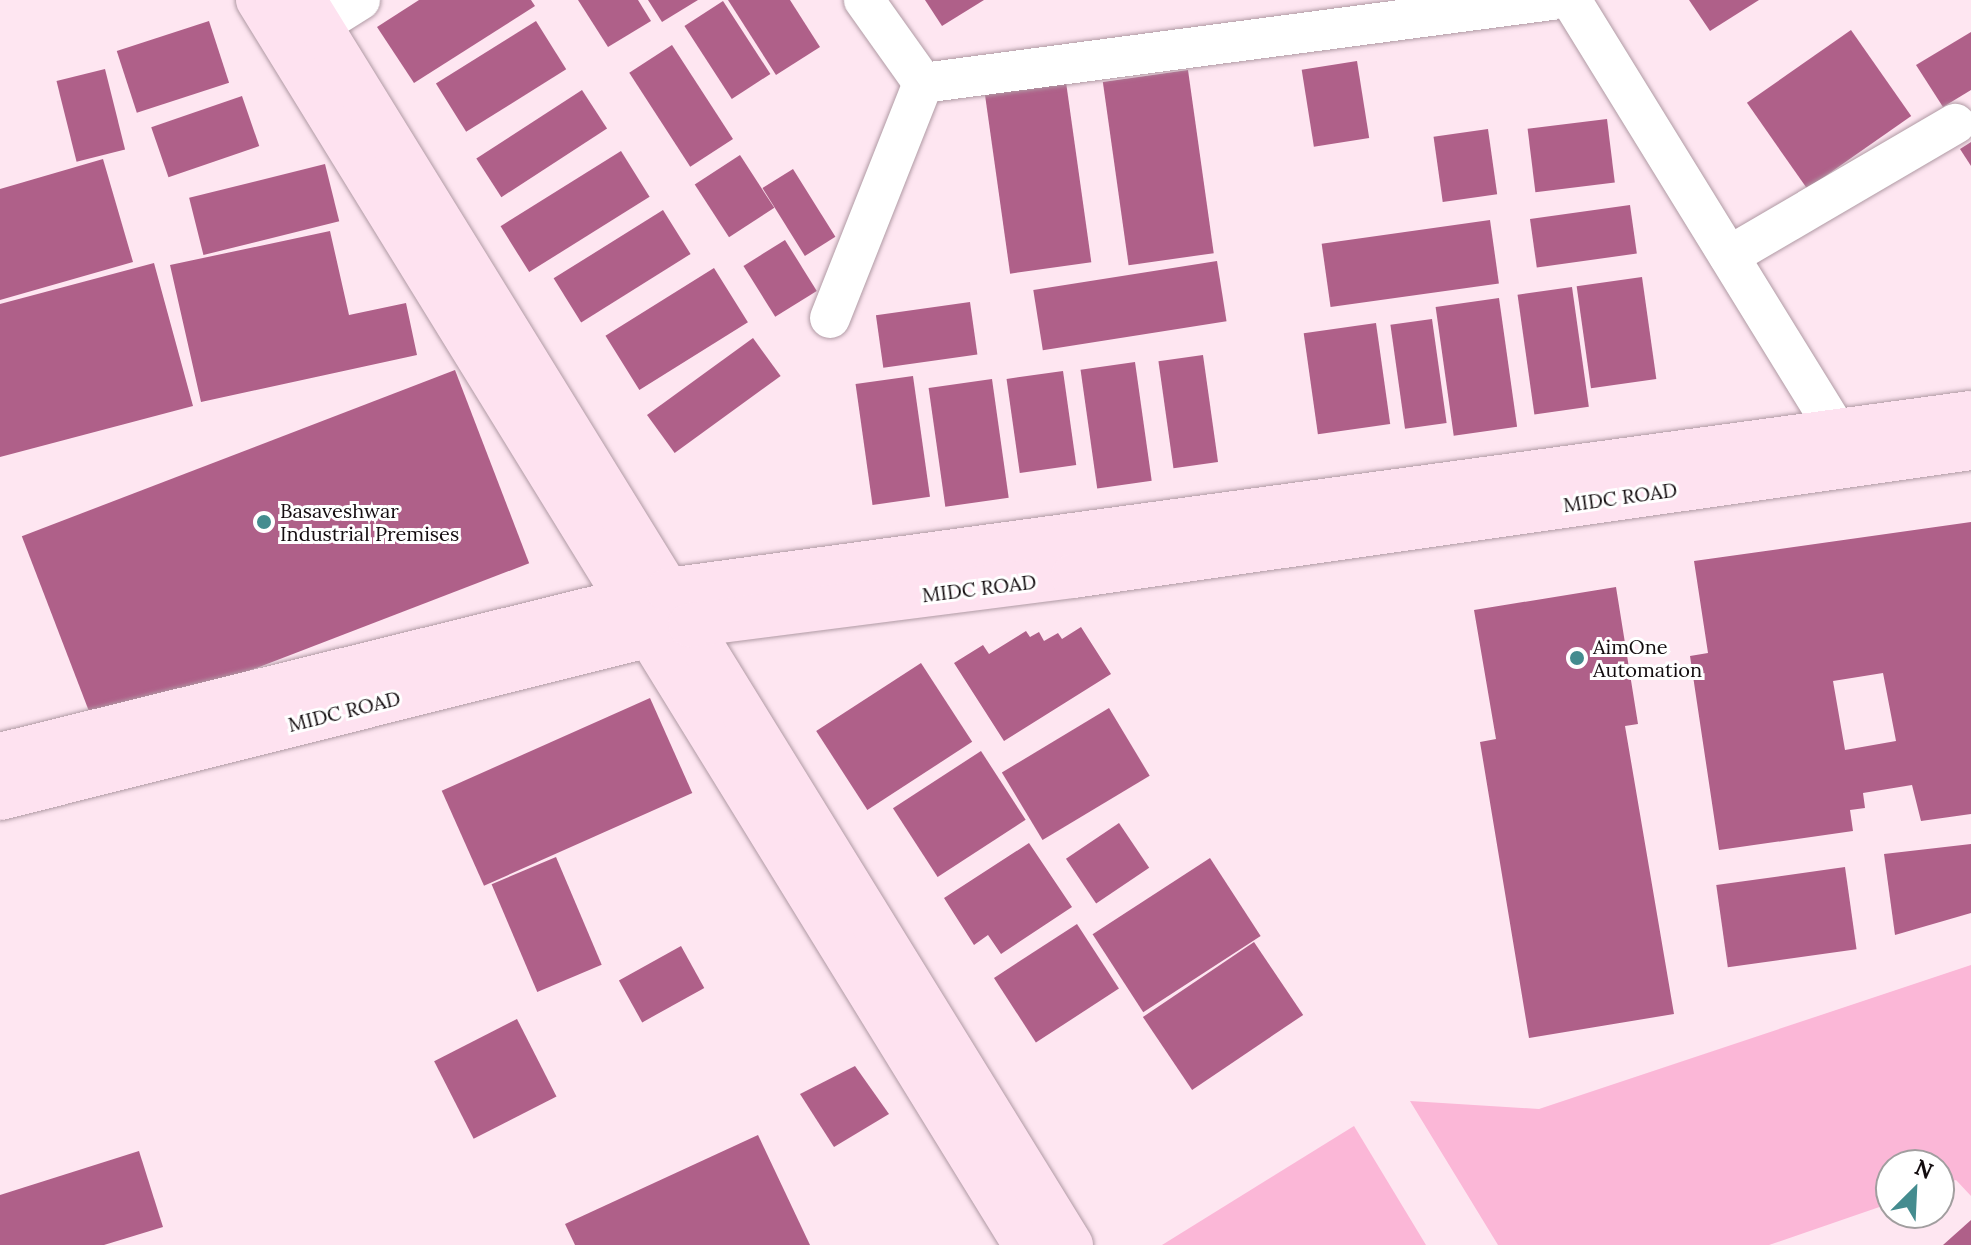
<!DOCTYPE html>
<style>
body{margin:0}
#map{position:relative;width:1971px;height:1245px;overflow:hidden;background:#fee6f1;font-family:Lora,serif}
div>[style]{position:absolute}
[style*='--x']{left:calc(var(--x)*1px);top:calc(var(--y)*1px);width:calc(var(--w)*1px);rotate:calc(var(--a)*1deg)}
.green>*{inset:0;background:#fbb7d7}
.building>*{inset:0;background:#af6089;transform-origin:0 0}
.roads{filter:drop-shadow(0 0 2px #b09aa4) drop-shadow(0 0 2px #b09aa4)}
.minor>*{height:40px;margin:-20px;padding:0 20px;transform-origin:20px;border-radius:20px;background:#fff}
.secondary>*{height:44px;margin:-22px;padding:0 22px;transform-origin:22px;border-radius:22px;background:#fee2f0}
.dots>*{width:22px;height:22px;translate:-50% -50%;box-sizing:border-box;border:4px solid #fff;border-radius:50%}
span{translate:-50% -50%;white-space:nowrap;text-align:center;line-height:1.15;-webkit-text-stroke:6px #fff;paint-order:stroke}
.street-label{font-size:20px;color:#130c0f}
.poi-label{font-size:20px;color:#130c0f}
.left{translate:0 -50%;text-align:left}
.north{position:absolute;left:1875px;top:1149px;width:80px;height:80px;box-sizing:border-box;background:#fff;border:2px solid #a19e9f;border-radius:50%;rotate:24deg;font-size:22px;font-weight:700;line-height:32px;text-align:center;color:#130c0f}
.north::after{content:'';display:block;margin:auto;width:28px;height:36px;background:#448c8f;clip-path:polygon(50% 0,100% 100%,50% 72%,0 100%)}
</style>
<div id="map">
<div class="green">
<i style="clip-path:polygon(1971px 965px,1971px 1196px,1956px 1180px,1939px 1186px,1939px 1165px,1891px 1165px,1891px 1203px,1769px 1245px,1498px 1245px,1410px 1101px,1539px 1109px)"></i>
<i style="clip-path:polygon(1354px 1126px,1426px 1245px,1162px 1245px)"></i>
</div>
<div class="building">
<i style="clip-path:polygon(419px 0,531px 0,535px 6px,414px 83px,377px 27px)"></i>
<i style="clip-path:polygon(578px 0,638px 0,651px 21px,608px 47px)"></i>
<i style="clip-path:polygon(648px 0,698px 0,662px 22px)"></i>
<i style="clip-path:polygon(728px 0,790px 0,820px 47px,776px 75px)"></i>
<i style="clip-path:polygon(925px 0,984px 0,942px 26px)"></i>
<i style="clip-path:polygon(1689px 0,1759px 0,1710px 31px)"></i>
<i style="left:723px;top:1px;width:87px;height:46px;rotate:57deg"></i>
<i style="left:209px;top:21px;width:65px;height:97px;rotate:72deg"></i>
<i style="left:536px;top:21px;width:57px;height:118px;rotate:58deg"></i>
<i style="left:1851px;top:30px;width:105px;height:127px;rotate:55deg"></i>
<i style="clip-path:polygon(1971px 32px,1971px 90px,1943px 107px,1916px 65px)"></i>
<i style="left:672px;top:45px;width:112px;height:51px;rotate:57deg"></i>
<i style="left:1357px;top:61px;width:78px;height:56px;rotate:81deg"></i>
<i style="left:105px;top:69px;width:83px;height:50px;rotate:76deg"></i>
<i style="left:1188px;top:70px;width:185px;height:86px;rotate:82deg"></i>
<i style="left:1066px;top:82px;width:182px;height:82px;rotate:82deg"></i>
<i style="left:582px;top:90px;width:46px;height:126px;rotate:57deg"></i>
<i style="left:242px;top:96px;width:53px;height:96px;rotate:71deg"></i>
<i style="left:1607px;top:119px;width:64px;height:80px;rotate:83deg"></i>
<i style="left:1488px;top:129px;width:66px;height:55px;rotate:82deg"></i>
<i style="clip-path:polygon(1971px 142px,1971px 166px,1960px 149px)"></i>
<i style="left:621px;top:151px;width:54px;height:142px;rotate:58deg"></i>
<i style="left:740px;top:155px;width:63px;height:54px;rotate:57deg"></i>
<i style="clip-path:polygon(103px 159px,133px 262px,0 300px,0 189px)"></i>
<i style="left:325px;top:164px;width:59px;height:140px;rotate:76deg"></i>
<i style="left:793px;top:169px;width:80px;height:36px;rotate:58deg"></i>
<i style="left:1630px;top:205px;width:49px;height:101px;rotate:82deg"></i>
<i style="left:663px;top:210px;width:52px;height:129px;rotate:58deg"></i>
<i style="left:1490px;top:220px;width:64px;height:170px;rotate:82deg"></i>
<i style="clip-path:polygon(330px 231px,349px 315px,406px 303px,417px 355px,201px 402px,170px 265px)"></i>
<i style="left:785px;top:240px;width:60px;height:49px;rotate:58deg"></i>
<i style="left:1217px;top:261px;width:61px;height:186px;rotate:81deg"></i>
<i style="clip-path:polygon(154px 263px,193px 406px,0 457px,0 304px)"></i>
<i style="left:714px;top:268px;width:64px;height:128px;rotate:58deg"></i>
<i style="left:1642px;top:277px;width:103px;height:66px;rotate:82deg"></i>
<i style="left:1572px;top:287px;width:121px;height:55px;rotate:82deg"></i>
<i style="left:1499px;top:298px;width:130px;height:64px;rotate:82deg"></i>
<i style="left:970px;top:302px;width:53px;height:95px;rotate:82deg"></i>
<i style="left:1432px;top:319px;width:105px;height:42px;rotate:82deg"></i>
<i style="left:1376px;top:323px;width:102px;height:73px;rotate:82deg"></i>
<i style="left:753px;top:338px;width:47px;height:131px;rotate:54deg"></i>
<i style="left:1203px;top:355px;width:108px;height:45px;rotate:82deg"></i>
<i style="left:1135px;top:362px;width:120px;height:55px;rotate:82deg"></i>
<i style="left:455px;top:370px;width:207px;height:464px;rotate:69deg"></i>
<i style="left:1063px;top:371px;width:95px;height:57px;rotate:82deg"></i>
<i style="left:913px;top:376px;width:122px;height:58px;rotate:82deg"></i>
<i style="left:992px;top:379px;width:120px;height:64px;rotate:82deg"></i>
<i style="clip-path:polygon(evenodd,1971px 522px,1971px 814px,1921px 821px,1912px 785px,1863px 793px,1865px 808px,1850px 810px,1853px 831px,1719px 850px,1690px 656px,1708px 653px,1694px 561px,1971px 522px,1883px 673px,1896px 741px,1845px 750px,1833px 681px,1883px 673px)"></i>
<i style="clip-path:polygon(1616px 587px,1638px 724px,1625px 726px,1674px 1014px,1529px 1038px,1480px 742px,1496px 739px,1474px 610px)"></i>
<i style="clip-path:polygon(1081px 627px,1111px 674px,1004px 741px,954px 663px,983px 645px,989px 654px,1026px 631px,1030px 637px,1039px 632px,1044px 641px,1058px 633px,1062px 639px)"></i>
<i style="left:921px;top:663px;width:94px;height:125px;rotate:57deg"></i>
<i style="left:650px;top:698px;width:104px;height:228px;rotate:66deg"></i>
<i style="left:1109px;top:708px;width:79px;height:125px;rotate:59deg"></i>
<i style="left:981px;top:751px;width:82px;height:105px;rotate:57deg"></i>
<i style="left:1119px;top:823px;width:54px;height:64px;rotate:56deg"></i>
<i style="clip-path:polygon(1029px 843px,1072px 907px,1001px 954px,988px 935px,974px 945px,944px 898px)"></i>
<i style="clip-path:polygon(1971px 844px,1971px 913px,1895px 935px,1884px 854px)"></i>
<i style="left:556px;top:857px;width:117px;height:70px;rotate:67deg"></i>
<i style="left:1210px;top:858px;width:93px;height:140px;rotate:57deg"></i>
<i style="left:1845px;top:867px;width:83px;height:130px;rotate:82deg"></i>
<i style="left:1077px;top:924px;width:77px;height:99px;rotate:57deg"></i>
<i style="left:1254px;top:942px;width:88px;height:134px;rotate:56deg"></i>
<i style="left:681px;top:946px;width:48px;height:71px;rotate:61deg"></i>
<i style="left:517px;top:1019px;width:87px;height:93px;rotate:63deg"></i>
<i style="clip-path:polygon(855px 1066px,889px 1114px,834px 1147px,800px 1094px)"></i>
<i style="clip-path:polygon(758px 1135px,810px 1245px,575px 1245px,565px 1224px)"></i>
<i style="clip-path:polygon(139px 1151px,163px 1227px,104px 1245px,0 1245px,0 1195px)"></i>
<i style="clip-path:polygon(1971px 1220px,1971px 1245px,1943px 1245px)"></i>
</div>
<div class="roads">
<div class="minor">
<i style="--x:864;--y:0;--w:102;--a:54.6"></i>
<i style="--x:1571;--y:0;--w:536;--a:58.36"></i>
<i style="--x:293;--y:42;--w:79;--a:-32.1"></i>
<i style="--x:923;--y:83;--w:634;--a:-7.52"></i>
<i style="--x:1729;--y:256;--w:262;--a:-30.3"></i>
<i style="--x:830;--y:318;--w:253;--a:-68.4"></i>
</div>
<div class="secondary">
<i style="--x:258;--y:0;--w:1462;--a:58.36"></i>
<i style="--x:304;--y:0;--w:1462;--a:58.36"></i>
<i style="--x:0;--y:755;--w:688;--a:-13.87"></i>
<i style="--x:668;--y:590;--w:1315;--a:-7.74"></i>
<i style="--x:0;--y:798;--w:711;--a:-14.08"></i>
<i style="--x:690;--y:625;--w:386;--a:-7.3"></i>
<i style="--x:1073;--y:576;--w:907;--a:-8.11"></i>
</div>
</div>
<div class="dots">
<i style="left:264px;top:522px;background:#448c8f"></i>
<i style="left:1577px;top:658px;background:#448c8f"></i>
</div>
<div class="street-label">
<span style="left:1620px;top:497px;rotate:-8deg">MIDC ROAD</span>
<span style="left:979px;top:588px;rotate:-7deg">MIDC ROAD</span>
<span style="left:344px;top:711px;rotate:-14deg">MIDC ROAD</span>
</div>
<div class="poi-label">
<span class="left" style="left:280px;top:522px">Basaveshwar<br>Industrial Premises</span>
<span class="left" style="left:1593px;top:658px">AimOne<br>Automation</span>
</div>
<div class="north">N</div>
</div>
